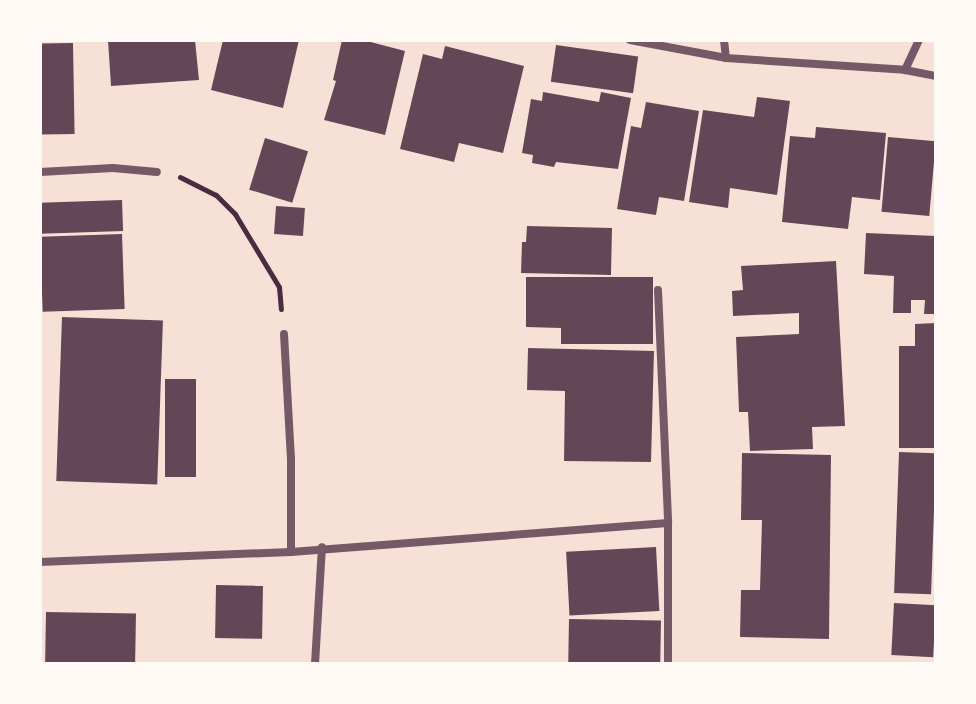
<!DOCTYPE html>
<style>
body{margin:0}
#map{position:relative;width:976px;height:704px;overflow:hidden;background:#f7e1d7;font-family:"Fira Sans Condensed",sans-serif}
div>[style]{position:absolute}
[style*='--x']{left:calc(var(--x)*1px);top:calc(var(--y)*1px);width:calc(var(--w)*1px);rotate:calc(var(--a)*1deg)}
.building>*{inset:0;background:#644757;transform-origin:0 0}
.path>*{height:5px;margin:-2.5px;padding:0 2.5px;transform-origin:2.5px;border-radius:2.5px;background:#4a2c40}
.minor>*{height:8px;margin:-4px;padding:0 4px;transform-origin:4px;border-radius:4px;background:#755966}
span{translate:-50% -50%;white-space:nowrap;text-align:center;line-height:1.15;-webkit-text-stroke:6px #fffaf5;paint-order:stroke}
.frame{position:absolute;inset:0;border:42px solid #fffaf5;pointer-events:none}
</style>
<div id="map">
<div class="building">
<i style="clip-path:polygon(108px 40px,195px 40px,199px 80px,111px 86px)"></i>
<i style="clip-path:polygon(223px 40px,299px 40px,283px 108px,211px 90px)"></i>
<i style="clip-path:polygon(342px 40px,363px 40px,405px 51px,385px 135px,324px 120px,336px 81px,333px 80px)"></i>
<i style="left:73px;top:43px;width:91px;height:33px;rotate:89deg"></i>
<i style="left:556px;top:45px;width:83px;height:37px;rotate:8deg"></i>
<i style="clip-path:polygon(445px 46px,524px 66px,503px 153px,459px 143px,454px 162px,400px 149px,423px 54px,442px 59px)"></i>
<i style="clip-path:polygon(543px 92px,599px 102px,601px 92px,631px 98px,618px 169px,556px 162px,554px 167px,532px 163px,533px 155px,522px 153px,531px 99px,542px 101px)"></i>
<i style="clip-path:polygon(757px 97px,790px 101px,777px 195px,730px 188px,728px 208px,689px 202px,703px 110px,754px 117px)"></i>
<i style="clip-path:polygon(646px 102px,699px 111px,684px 201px,659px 197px,656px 215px,617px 209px,631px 126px,641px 128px)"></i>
<i style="clip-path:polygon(816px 127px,886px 133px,880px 200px,852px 197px,848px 229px,782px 222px,790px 136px,815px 138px)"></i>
<i style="left:888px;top:137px;width:48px;height:75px;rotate:5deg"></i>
<i style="left:265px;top:138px;width:45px;height:54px;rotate:17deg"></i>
<i style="left:122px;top:200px;width:31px;height:82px;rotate:88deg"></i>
<i style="left:276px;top:206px;width:29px;height:28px;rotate:4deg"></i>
<i style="clip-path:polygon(527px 226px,612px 228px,611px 275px,521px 273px,522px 242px,526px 242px)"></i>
<i style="clip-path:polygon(866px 233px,936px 236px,936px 314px,924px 314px,925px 300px,911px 300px,911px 313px,893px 313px,894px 276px,864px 274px)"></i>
<i style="left:122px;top:234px;width:75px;height:82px;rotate:88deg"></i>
<i style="clip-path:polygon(836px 261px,845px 426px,812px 427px,813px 449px,750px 451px,748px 412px,739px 412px,736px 337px,799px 334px,799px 313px,733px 316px,732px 291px,743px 290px,741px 266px)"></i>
<i style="clip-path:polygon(526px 277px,653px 277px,653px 344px,561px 344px,561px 328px,526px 327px)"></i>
<i style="left:62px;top:317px;width:101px;height:164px;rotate:2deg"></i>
<i style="clip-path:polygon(936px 323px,936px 448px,899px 448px,899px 346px,915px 346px,915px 324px)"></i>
<i style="clip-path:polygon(528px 348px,654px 351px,651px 462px,564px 461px,565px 391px,527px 390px)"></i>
<i style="left:165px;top:379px;width:31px;height:98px"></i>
<i style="left:899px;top:452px;width:37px;height:141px;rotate:2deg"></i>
<i style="clip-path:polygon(742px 453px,831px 455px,829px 639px,740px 637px,741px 590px,760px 590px,762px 520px,741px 520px)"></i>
<i style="left:656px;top:547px;width:64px;height:90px;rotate:87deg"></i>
<i style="left:216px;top:585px;width:47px;height:53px;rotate:1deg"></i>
<i style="left:894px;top:603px;width:42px;height:52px;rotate:3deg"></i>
<i style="left:46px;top:612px;width:90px;height:52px;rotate:1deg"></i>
<i style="left:569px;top:619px;width:92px;height:45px;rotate:1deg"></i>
</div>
<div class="path">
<i style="--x:180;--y:177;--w:40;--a:26.6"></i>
<i style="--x:216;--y:195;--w:27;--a:45"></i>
<i style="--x:235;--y:214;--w:85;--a:58.9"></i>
<i style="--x:279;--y:287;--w:22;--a:85"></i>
</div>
<div class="minor">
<i style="--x:630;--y:40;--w:98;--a:10.6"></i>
<i style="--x:726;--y:58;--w:179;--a:3.8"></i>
<i style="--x:905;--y:70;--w:32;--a:11"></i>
<i style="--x:724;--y:40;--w:18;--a:84"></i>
<i style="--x:905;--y:70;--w:33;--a:-65"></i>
<i style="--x:40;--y:172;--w:73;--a:-3.1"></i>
<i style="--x:113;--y:168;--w:44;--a:5.2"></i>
<i style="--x:658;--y:290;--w:233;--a:87.5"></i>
<i style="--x:668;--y:523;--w:141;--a:90"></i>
<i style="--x:284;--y:334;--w:125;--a:86.8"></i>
<i style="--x:291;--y:459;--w:93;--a:90"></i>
<i style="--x:40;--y:562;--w:251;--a:-2.3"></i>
<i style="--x:291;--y:552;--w:378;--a:-4.4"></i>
<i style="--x:315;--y:664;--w:117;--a:-86.6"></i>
</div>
<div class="frame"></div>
</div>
